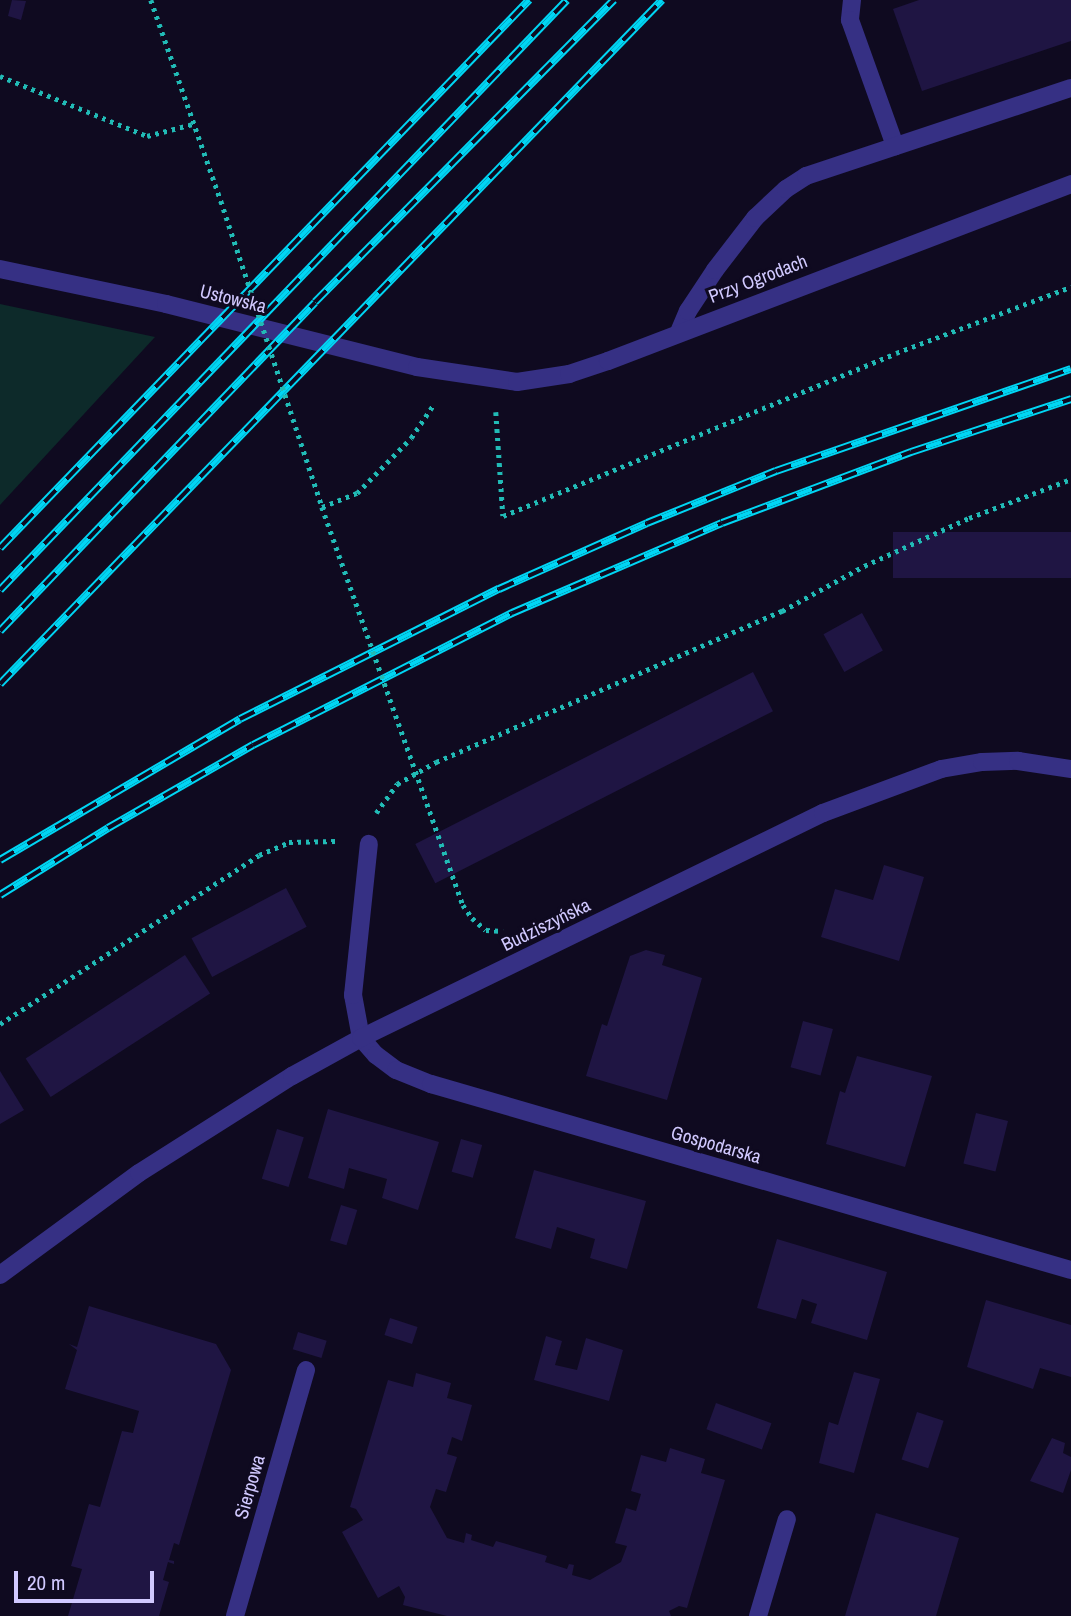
<!DOCTYPE html>
<meta charset="utf-8">
<style>
body{margin:0}
#map{position:relative;width:1071px;height:1616px;overflow:hidden;background:#0f0a20;font-family:"Archivo Narrow",sans-serif}
div>[style]{position:absolute}
[style*='--x']{left:calc(var(--x)*1px);top:calc(var(--y)*1px);width:calc(var(--w)*1px);rotate:calc(var(--a)*1deg)}
.green>*{inset:0;background:#0d2a2a}
.building>*{inset:0;background:#1f1543;transform-origin:0 0}
.path>*{height:4.5px;margin-top:-2.25px;transform-origin:0;background:repeating-linear-gradient(90deg,#21bbb6 0 3.5px,transparent 0 8.5px)}
.service>*{height:18px;margin:-9px;padding:0 9px;transform-origin:9px;border-radius:9px;background:#363084}
.minor>*{height:18px;margin:-9px;padding:0 9px;transform-origin:9px;border-radius:9px;background:#363084}
.rail>*{height:8px;margin-top:-4px;transform-origin:0;background:repeating-linear-gradient(90deg,#0f0a20 0 16px,#00d6f4 0 32px);box-sizing:border-box;border-block:2px solid #00d6f4}
.path-bridge>*{height:4.5px;margin-top:-2.25px;transform-origin:0;background:repeating-linear-gradient(90deg,#21bbb6 0 3.5px,transparent 0 8.5px)}
span{translate:-50% -50%;white-space:nowrap;text-align:center;line-height:1.15;-webkit-text-stroke:6px #0f0a20;paint-order:stroke}
.street-label{font-size:19px;color:#d1c9ff}
.scale{position:absolute;left:14px;top:1571px;width:140px;height:32px;box-sizing:border-box;border:4px solid #d1c9ff;border-top:0;padding-left:9px;font-size:21px;line-height:24px;white-space:nowrap;color:#d1c9ff;-webkit-text-stroke:5px #0f0a20;paint-order:stroke}
</style>
<div id="map">
<div class="green">
<i style="clip-path:polygon(0 304px,155px 337px,0 505px)"></i>
</div>
<div class="building">
<i style="clip-path:polygon(12px 0,26px 1px,21px 20px,8px 16px)"></i>
<i style="clip-path:polygon(919px 0,1071px 0,1071px 41px,922px 91px,893px 9px)"></i>
<i style="left:1071px;top:532px;width:46px;height:178px;rotate:90deg"></i>
<i style="left:862px;top:613px;width:43px;height:44px;rotate:61deg"></i>
<i style="left:753px;top:672px;width:44px;height:379px;rotate:63deg"></i>
<i style="clip-path:polygon(884px 865px,924px 877px,899px 961px,821px 937px,835px 889px,873px 900px)"></i>
<i style="left:286px;top:888px;width:44px;height:107px;rotate:62deg"></i>
<i style="clip-path:polygon(646px 950px,665px 955px,662px 965px,702px 978px,667px 1100px,586px 1076px,602px 1024px,607px 1026px,630px 956px)"></i>
<i style="left:185px;top:955px;width:46px;height:190px;rotate:57deg"></i>
<i style="left:803px;top:1021px;width:31px;height:48px;rotate:15deg"></i>
<i style="clip-path:polygon(857px 1056px,932px 1076px,905px 1167px,826px 1144px,840px 1091px,845px 1093px)"></i>
<i style="clip-path:polygon(0 1071px,24px 1110px,0 1124px)"></i>
<i style="clip-path:polygon(328px 1109px,439px 1142px,418px 1210px,382px 1198px,387px 1179px,349px 1168px,344px 1189px,308px 1178px)"></i>
<i style="left:976px;top:1113px;width:33px;height:52px;rotate:14deg"></i>
<i style="left:277px;top:1129px;width:28px;height:52px;rotate:17deg"></i>
<i style="left:461px;top:1139px;width:22px;height:34px;rotate:16deg"></i>
<i style="clip-path:polygon(534px 1170px,646px 1201px,627px 1269px,590px 1258px,595px 1239px,557px 1227px,551px 1249px,515px 1238px)"></i>
<i style="left:341px;top:1205px;width:17px;height:37px;rotate:17deg"></i>
<i style="clip-path:polygon(777px 1239px,887px 1272px,867px 1340px,811px 1323px,817px 1304px,802px 1299px,796px 1319px,757px 1308px)"></i>
<i style="clip-path:polygon(986px 1300px,1071px 1325px,1071px 1377px,1040px 1368px,1033px 1389px,967px 1367px)"></i>
<i style="clip-path:polygon(89px 1306px,216px 1344px,231px 1370px,179px 1545px,174px 1543px,169px 1560px,174px 1561px,174px 1564px,168px 1562px,163px 1580px,169px 1582px,159px 1616px,68px 1616px,82px 1569px,71px 1566px,89px 1504px,100px 1507px,122px 1431px,133px 1433px,139px 1411px,65px 1389px,77px 1350px,69px 1344px,77px 1347px)"></i>
<i style="left:390px;top:1318px;width:29px;height:18px;rotate:18deg"></i>
<i style="left:298px;top:1332px;width:30px;height:18px;rotate:17deg"></i>
<i style="clip-path:polygon(546px 1336px,562px 1341px,555px 1365px,577px 1370px,586px 1338px,623px 1350px,609px 1401px,534px 1380px)"></i>
<i style="clip-path:polygon(854px 1372px,880px 1379px,854px 1473px,819px 1463px,829px 1422px,838px 1425px)"></i>
<i style="clip-path:polygon(416px 1373px,451px 1383px,447px 1398px,472px 1405px,462px 1441px,452px 1437px,447px 1454px,457px 1457px,446px 1492px,436px 1489px,430px 1507px,447px 1538px,464px 1543px,466px 1533px,472px 1535px,471px 1540px,493px 1547px,496px 1541px,547px 1556px,545px 1562px,567px 1569px,569px 1564px,574px 1565px,572px 1575px,590px 1580px,621px 1562px,627px 1546px,615px 1543px,626px 1508px,636px 1511px,641px 1494px,631px 1491px,641px 1455px,666px 1462px,670px 1448px,705px 1459px,701px 1473px,725px 1480px,687px 1608px,679px 1606px,669px 1611px,671px 1616px,447px 1616px,403px 1605px,405px 1597px,399px 1586px,378px 1598px,342px 1532px,363px 1520px,356px 1509px,350px 1507px,388px 1380px,413px 1387px)"></i>
<i style="left:716px;top:1403px;width:59px;height:28px;rotate:20deg"></i>
<i style="left:917px;top:1412px;width:28px;height:50px;rotate:18deg"></i>
<i style="clip-path:polygon(1052px 1438px,1065px 1443px,1063px 1453px,1071px 1457px,1071px 1470px,1063px 1493px,1030px 1481px)"></i>
<i style="clip-path:polygon(876px 1513px,959px 1538px,936px 1616px,845px 1616px)"></i>
</div>
<div class="path">
<i style="--x:151;--y:0;--w:213;--a:70.8"></i>
<i style="--x:0;--y:76;--w:159;--a:22.2"></i>
<i style="--x:147;--y:136;--w:48;--a:-14.6"></i>
<i style="--x:496;--y:412;--w:104;--a:86.1"></i>
<i style="--x:503;--y:516;--w:425;--a:-22.5"></i>
<i style="--x:896;--y:353;--w:187;--a:-20.7"></i>
<i style="--x:322;--y:507;--w:38;--a:-22"></i>
<i style="--x:357;--y:493;--w:77;--a:-45.5"></i>
<i style="--x:411;--y:438;--w:41;--a:-55.9"></i>
<i style="--x:376;--y:813;--w:36;--a:-54"></i>
<i style="--x:397;--y:784;--w:45;--a:-29.4"></i>
<i style="--x:436;--y:762;--w:378;--a:-23.6"></i>
<i style="--x:782;--y:611;--w:94;--a:-28.8"></i>
<i style="--x:864;--y:566;--w:115;--a:-24.6"></i>
<i style="--x:969;--y:518;--w:109;--a:-20.9"></i>
<i style="--x:463;--y:905;--w:16;--a:55"></i>
<i style="--x:472;--y:918;--w:18;--a:41"></i>
<i style="--x:486;--y:930;--w:17;--a:3"></i>
<i style="--x:0;--y:1024;--w:309;--a:-33.1"></i>
<i style="--x:259;--y:855;--w:33;--a:-23"></i>
<i style="--x:289;--y:842;--w:47;--a:-1.2"></i>
</div>
<div class="service">
<i style="--x:852;--y:0;--w:20;--a:96"></i>
<i style="--x:850;--y:20;--w:134;--a:70.3"></i>
<i style="--x:679;--y:332;--w:23;--a:-67"></i>
<i style="--x:688;--y:311;--w:49;--a:-56.6"></i>
<i style="--x:715;--y:270;--w:66;--a:-52.4"></i>
<i style="--x:755;--y:218;--w:42;--a:-43.1"></i>
<i style="--x:786;--y:189;--w:24;--a:-33"></i>
<i style="--x:806;--y:176;--w:279;--a:-18.4"></i>
<i style="--x:361;--y:1038;--w:44;--a:-100.5"></i>
<i style="--x:353;--y:995;--w:152;--a:-84"></i>
<i style="--x:235;--y:1616;--w:256;--a:-73.9"></i>
<i style="--x:758;--y:1616;--w:101;--a:-73.4"></i>
</div>
<div class="minor">
<i style="--x:0;--y:269;--w:170;--a:11.9"></i>
<i style="--x:166;--y:304;--w:259;--a:14.1"></i>
<i style="--x:417;--y:367;--w:101;--a:8.5"></i>
<i style="--x:517;--y:382;--w:53;--a:-8.7"></i>
<i style="--x:569;--y:374;--w:41;--a:-18.4"></i>
<i style="--x:608;--y:361;--w:496;--a:-20.9"></i>
<i style="--x:361;--y:1038;--w:23;--a:49"></i>
<i style="--x:376;--y:1055;--w:25;--a:37"></i>
<i style="--x:396;--y:1070;--w:38;--a:22"></i>
<i style="--x:431;--y:1084;--w:666;--a:16.21"></i>
<i style="--x:0;--y:1275;--w:172;--a:-36.3"></i>
<i style="--x:139;--y:1173;--w:181;--a:-32.4"></i>
<i style="--x:292;--y:1076;--w:79;--a:-28.8"></i>
<i style="--x:361;--y:1038;--w:514;--a:-25.97"></i>
<i style="--x:823;--y:813;--w:126;--a:-20.4"></i>
<i style="--x:941;--y:769;--w:42;--a:-9.7"></i>
<i style="--x:982;--y:762;--w:36;--a:-2"></i>
<i style="--x:1018;--y:761;--w:54;--a:8.6"></i>
</div>
<div class="rail">
<i style="--x:0;--y:548;--w:762;--a:-46.01"></i>
<i style="--x:0;--y:590;--w:818;--a:-46.14"></i>
<i style="--x:0;--y:631;--w:455;--a:-46.2"></i>
<i style="--x:315;--y:302;--w:425;--a:-45.3"></i>
<i style="--x:0;--y:684;--w:952;--a:-45.94"></i>
<i style="--x:0;--y:860;--w:278;--a:-30.4"></i>
<i style="--x:240;--y:719;--w:290;--a:-26.7"></i>
<i style="--x:499;--y:589;--w:162;--a:-24"></i>
<i style="--x:647;--y:523;--w:139;--a:-22"></i>
<i style="--x:776;--y:471;--w:312;--a:-19.1"></i>
<i style="--x:0;--y:895;--w:127;--a:-31.8"></i>
<i style="--x:108;--y:828;--w:167;--a:-29.8"></i>
<i style="--x:253;--y:745;--w:291;--a:-27"></i>
<i style="--x:512;--y:613;--w:228;--a:-23.2"></i>
<i style="--x:722;--y:523;--w:202;--a:-20.6"></i>
<i style="--x:911;--y:452;--w:169;--a:-18.3"></i>
</div>
<div class="path-bridge">
<i style="--x:221;--y:201;--w:322;--a:71.7"></i>
<i style="--x:322;--y:507;--w:422;--a:70.5"></i>
</div>
<div class="street-label">
<span style="left:758px;top:279px;rotate:-21deg">Przy Ogrodach</span>
<span style="left:233px;top:299px;rotate:14deg">Ustowska</span>
<span style="left:546px;top:925px;rotate:-26deg">Budziszyńska</span>
<span style="left:716px;top:1145px;rotate:16deg">Gospodarska</span>
<span style="left:250px;top:1487px;rotate:-74deg">Sierpowa</span>
</div>
<div class="scale">20 m</div>
</div>
